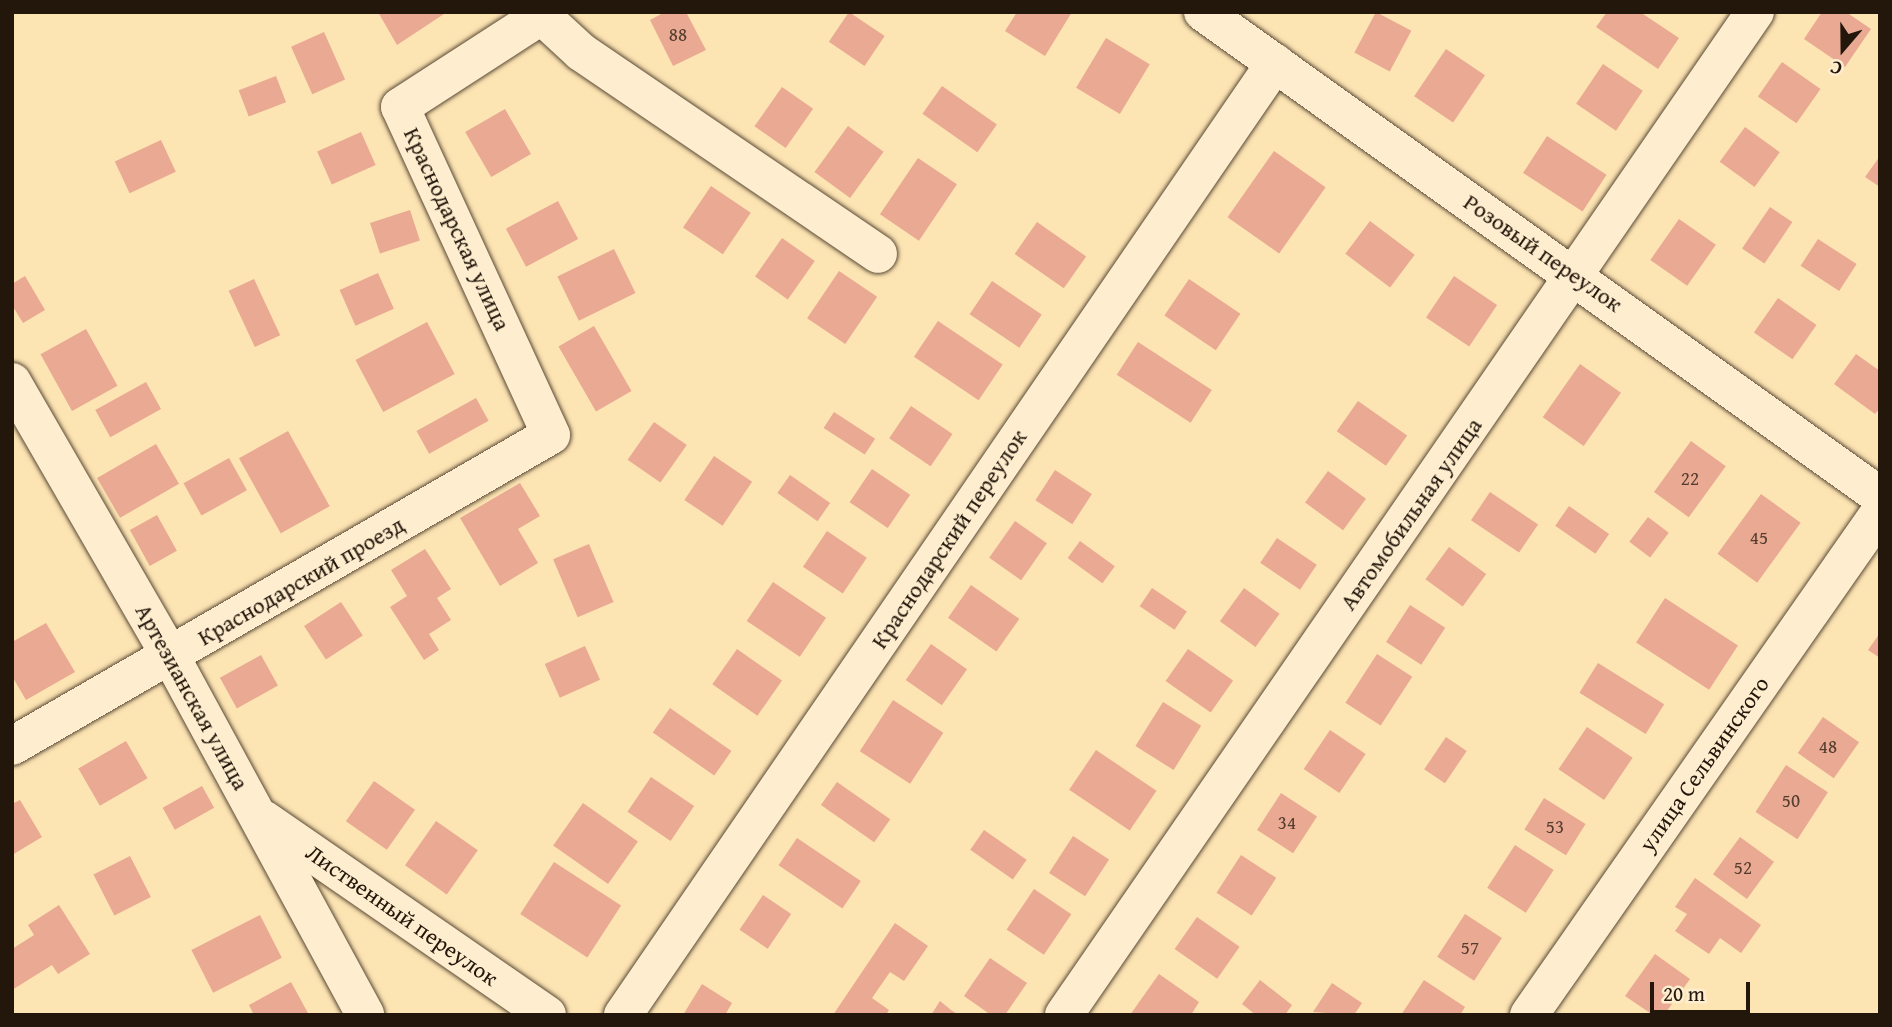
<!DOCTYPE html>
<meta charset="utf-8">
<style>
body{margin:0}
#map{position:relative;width:1892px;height:1027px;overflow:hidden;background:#fde4b3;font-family:"Gentium Book Plus",serif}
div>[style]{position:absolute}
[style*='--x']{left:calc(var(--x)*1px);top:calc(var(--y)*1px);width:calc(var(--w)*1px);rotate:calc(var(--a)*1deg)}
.building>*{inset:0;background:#e9a992;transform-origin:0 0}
.roads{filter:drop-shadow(0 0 2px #5a4a36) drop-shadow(0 0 2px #5a4a36)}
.minor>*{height:38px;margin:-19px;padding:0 19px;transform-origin:19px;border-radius:19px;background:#feedce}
span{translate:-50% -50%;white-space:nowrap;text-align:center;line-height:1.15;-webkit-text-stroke:7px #feedce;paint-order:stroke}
.number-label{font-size:19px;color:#543c2e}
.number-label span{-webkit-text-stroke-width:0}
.street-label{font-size:23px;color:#23170c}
.frame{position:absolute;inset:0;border:14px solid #23170c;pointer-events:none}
.north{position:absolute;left:1808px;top:14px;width:70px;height:70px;-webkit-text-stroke:5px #feedce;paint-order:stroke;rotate:200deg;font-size:19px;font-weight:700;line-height:28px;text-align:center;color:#23170c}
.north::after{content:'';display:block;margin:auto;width:24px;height:32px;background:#23170c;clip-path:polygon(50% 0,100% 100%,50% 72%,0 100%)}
.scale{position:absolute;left:1650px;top:982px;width:100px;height:32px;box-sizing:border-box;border:4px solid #23170c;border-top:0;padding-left:9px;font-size:21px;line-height:24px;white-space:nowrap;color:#23170c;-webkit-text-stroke:5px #feedce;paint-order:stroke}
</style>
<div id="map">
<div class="building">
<i style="clip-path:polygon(378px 12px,447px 12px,397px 45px)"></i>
<i style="clip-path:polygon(665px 12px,686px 12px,706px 50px,673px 66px,650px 20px)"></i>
<i style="left:849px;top:12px;width:43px;height:36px;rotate:34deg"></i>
<i style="clip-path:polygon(1017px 12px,1072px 12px,1045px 56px,1005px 31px)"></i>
<i style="left:1376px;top:12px;width:40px;height:46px;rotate:28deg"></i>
<i style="clip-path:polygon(1607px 12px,1640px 12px,1679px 38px,1658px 69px,1596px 27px)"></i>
<i style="clip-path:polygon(1822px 12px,1846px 12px,1871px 29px,1845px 67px,1804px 39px)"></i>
<i style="left:324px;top:32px;width:52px;height:36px;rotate:66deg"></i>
<i style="left:1106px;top:38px;width:51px;height:58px;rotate:31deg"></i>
<i style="left:1446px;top:49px;width:47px;height:57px;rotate:34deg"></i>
<i style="left:1782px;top:62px;width:47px;height:42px;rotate:35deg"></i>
<i style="left:1603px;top:64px;width:48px;height:48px;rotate:34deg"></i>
<i style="left:276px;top:76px;width:28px;height:40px;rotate:69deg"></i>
<i style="left:942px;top:86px;width:67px;height:34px;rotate:35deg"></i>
<i style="left:782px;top:87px;width:38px;height:48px;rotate:35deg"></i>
<i style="left:505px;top:109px;width:52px;height:46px;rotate:60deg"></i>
<i style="left:848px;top:126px;width:44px;height:57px;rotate:36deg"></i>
<i style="left:1745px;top:127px;width:43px;height:43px;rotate:36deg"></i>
<i style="left:361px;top:132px;width:36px;height:48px;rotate:66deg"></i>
<i style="left:1547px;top:136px;width:71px;height:44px;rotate:33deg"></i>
<i style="left:161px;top:140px;width:35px;height:51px;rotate:65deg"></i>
<i style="left:1274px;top:151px;width:63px;height:81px;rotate:35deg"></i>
<i style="clip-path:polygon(1880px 156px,1880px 187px,1865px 177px)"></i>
<i style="left:918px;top:158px;width:47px;height:68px;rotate:34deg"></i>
<i style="left:711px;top:186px;width:48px;height:50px;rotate:34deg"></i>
<i style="left:558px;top:201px;width:43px;height:59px;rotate:62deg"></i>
<i style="left:1770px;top:207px;width:27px;height:50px;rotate:34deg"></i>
<i style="left:410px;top:210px;width:32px;height:42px;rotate:72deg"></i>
<i style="left:1679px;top:219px;width:45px;height:50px;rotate:35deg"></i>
<i style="left:1370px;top:221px;width:56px;height:41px;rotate:37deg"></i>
<i style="left:1037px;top:222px;width:60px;height:39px;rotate:35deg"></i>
<i style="left:782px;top:238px;width:40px;height:47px;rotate:35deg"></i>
<i style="left:1818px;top:239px;width:46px;height:32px;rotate:33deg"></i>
<i style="left:614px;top:249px;width:49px;height:63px;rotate:64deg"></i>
<i style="left:839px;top:271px;width:46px;height:57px;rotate:34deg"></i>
<i style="left:378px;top:273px;width:39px;height:42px;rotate:66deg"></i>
<i style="clip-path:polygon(25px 276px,45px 310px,23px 323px,12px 305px,12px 284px)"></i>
<i style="left:1454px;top:276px;width:52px;height:50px;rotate:34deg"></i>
<i style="left:254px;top:279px;width:62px;height:28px;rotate:65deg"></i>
<i style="left:1189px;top:279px;width:62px;height:44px;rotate:34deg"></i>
<i style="left:992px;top:281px;width:60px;height:40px;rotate:34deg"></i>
<i style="left:1778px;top:298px;width:47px;height:42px;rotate:35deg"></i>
<i style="left:938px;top:321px;width:78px;height:43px;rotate:34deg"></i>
<i style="left:427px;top:322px;width:59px;height:81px;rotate:62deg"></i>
<i style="left:594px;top:326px;width:75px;height:41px;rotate:60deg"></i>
<i style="left:86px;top:329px;width:65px;height:52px;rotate:61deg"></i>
<i style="left:1138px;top:342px;width:88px;height:39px;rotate:33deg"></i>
<i style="clip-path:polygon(1856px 354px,1880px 371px,1880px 408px,1875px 414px,1834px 384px)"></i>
<i style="left:1580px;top:364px;width:50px;height:65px;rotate:35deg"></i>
<i style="left:146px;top:382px;width:31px;height:58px;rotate:61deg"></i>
<i style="left:476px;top:398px;width:26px;height:68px;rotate:61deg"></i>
<i style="left:1358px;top:401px;width:60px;height:37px;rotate:35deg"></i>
<i style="left:911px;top:406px;width:50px;height:39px;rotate:34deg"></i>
<i style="left:834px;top:412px;width:49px;height:19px;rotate:33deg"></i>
<i style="left:654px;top:422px;width:40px;height:46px;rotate:35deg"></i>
<i style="left:288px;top:431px;width:86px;height:56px;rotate:61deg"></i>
<i style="left:1691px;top:441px;width:43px;height:63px;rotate:36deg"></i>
<i style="left:156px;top:444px;width:46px;height:68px;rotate:60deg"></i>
<i style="left:714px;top:456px;width:46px;height:53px;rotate:34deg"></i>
<i style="left:229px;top:458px;width:37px;height:52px;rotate:61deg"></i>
<i style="left:872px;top:469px;width:46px;height:40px;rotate:34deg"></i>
<i style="left:1055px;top:470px;width:44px;height:36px;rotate:33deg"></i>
<i style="left:1328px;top:471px;width:47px;height:39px;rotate:36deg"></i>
<i style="left:790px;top:475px;width:49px;height:22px;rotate:35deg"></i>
<i style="clip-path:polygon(520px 483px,540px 516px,518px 529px,538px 563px,500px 586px,460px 518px)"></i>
<i style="left:1490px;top:492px;width:58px;height:34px;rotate:34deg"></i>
<i style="left:1761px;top:494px;width:49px;height:74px;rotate:36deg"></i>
<i style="left:1569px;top:506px;width:49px;height:24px;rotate:35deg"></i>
<i style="left:157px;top:515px;width:41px;height:31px;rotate:61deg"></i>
<i style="left:1648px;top:517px;width:26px;height:31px;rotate:37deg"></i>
<i style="left:1015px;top:521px;width:39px;height:45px;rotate:35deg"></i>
<i style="left:827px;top:531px;width:48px;height:43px;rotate:34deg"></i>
<i style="left:1277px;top:538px;width:48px;height:30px;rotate:34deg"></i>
<i style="left:1080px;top:541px;width:43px;height:21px;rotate:36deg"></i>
<i style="left:589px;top:544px;width:63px;height:39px;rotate:67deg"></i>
<i style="left:1449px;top:547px;width:46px;height:40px;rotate:36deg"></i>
<i style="clip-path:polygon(425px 549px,451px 589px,437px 598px,451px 620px,429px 634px,439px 650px,424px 660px,390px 607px,407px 596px,391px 570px)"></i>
<i style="left:773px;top:582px;width:64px;height:47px;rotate:34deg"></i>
<i style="left:971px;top:585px;width:59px;height:40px;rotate:35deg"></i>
<i style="left:1152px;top:588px;width:42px;height:22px;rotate:34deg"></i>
<i style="left:1244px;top:588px;width:44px;height:41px;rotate:36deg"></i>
<i style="left:1665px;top:598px;width:87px;height:53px;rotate:33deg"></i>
<i style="left:341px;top:602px;width:40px;height:44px;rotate:57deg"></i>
<i style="left:1410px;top:605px;width:42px;height:44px;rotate:33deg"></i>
<i style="clip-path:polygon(46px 623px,75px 672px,26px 700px,12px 676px,12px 642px)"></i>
<i style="clip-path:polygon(1880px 633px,1880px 658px,1868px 650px)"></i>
<i style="left:931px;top:644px;width:44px;height:44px;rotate:35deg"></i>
<i style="left:585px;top:646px;width:37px;height:44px;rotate:66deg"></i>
<i style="left:737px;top:649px;width:55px;height:43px;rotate:35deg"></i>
<i style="left:1188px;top:649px;width:55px;height:39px;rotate:35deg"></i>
<i style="left:1377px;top:654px;width:42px;height:58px;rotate:33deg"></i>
<i style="left:261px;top:655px;width:35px;height:47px;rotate:61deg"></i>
<i style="left:1598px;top:663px;width:78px;height:35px;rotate:32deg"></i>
<i style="left:893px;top:700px;width:60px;height:61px;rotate:33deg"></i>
<i style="left:1163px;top:702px;width:45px;height:52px;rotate:32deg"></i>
<i style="left:670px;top:708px;width:75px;height:30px;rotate:35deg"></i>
<i style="left:1823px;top:717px;width:44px;height:44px;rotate:35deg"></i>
<i style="left:1587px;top:727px;width:55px;height:51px;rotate:34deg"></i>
<i style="left:1330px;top:730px;width:43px;height:47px;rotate:34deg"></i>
<i style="left:1446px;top:737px;width:25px;height:39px;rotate:34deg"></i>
<i style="left:126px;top:741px;width:43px;height:55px;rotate:60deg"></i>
<i style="left:1096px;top:750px;width:73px;height:48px;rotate:34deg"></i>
<i style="left:1786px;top:765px;width:50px;height:56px;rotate:33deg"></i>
<i style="left:651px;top:777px;width:52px;height:42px;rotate:34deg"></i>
<i style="left:374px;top:781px;width:50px;height:49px;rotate:35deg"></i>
<i style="left:837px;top:782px;width:65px;height:28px;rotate:35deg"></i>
<i style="left:202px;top:786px;width:25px;height:45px;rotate:61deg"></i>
<i style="left:1281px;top:793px;width:43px;height:44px;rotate:33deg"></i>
<i style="left:1544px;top:798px;width:49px;height:37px;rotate:32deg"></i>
<i style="clip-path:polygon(20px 800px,42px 837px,12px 855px,12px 804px)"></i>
<i style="left:583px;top:803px;width:67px;height:52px;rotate:35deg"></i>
<i style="left:436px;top:821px;width:51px;height:54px;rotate:35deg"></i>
<i style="left:984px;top:830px;width:52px;height:24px;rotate:35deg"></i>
<i style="left:1073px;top:836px;width:43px;height:44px;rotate:33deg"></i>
<i style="left:1740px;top:837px;width:42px;height:46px;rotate:36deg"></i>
<i style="left:797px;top:838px;width:77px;height:33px;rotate:34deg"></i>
<i style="left:1515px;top:845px;width:46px;height:51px;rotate:33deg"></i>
<i style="left:1241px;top:855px;width:42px;height:45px;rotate:33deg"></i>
<i style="left:130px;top:856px;width:46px;height:41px;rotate:63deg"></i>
<i style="left:554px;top:862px;width:80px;height:62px;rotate:33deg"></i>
<i style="clip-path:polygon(1695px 878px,1761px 925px,1741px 953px,1720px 938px,1709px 954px,1675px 931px,1687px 914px,1675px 907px)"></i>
<i style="left:1034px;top:889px;width:45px;height:49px;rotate:34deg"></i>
<i style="left:763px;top:895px;width:34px;height:42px;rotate:34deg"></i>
<i style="clip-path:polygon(59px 905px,90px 954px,58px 974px,52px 965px,12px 990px,12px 949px,34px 935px,28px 925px)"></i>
<i style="left:1465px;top:914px;width:44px;height:51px;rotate:33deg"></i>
<i style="left:260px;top:915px;width:48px;height:77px;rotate:63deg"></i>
<i style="left:1197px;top:917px;width:52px;height:39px;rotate:35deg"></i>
<i style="clip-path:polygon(895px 923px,928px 946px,904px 981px,890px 972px,872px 998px,889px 1010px,886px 1015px,833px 1015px)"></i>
<i style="clip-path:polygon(1655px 954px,1690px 979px,1664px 1015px,1653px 1015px,1625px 996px)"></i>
<i style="clip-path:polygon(990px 958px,1027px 983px,1005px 1015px,991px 1015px,964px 996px)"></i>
<i style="clip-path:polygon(1159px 974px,1199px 1002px,1191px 1015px,1130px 1015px)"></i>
<i style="clip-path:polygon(1260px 980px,1292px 1005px,1285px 1015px,1256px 1015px,1242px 1004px)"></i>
<i style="clip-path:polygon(1424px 980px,1465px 1007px,1460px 1015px,1401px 1015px)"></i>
<i style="clip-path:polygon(291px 982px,309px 1015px,254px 1015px,249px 1005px)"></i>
<i style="clip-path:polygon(1332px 983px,1362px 1003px,1354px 1015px,1313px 1012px)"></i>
<i style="clip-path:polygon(702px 984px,732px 1003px,725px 1015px,683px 1015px)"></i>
<i style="clip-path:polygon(940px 1001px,951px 1010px,959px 1015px,931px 1015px)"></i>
</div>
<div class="roads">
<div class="minor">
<i style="--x:1203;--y:12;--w:832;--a:35.56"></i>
<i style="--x:542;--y:16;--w:53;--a:42.7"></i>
<i style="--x:581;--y:52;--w:359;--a:34.2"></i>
<i style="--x:12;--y:382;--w:318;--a:60"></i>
<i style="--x:171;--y:657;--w:407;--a:61.5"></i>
<i style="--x:12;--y:746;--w:622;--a:-29.98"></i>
<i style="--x:551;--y:435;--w:361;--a:-114.7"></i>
<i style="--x:400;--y:107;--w:175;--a:-32.9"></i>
<i style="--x:263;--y:819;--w:345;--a:34.6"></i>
<i style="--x:623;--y:1015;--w:1154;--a:-55.59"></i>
<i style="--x:1064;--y:1015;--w:1218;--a:-55.44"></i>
<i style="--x:1529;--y:1015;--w:613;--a:-55.09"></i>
</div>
</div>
<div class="number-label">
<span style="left:678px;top:35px">88</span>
<span style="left:1690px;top:479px">22</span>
<span style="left:1759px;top:538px">45</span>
<span style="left:1828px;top:747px">48</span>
<span style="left:1791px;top:801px">50</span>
<span style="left:1287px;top:823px">34</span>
<span style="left:1555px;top:827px">53</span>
<span style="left:1743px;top:868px">52</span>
<span style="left:1470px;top:948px">57</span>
</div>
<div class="street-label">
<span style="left:457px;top:229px;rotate:65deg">Краснодарская улица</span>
<span style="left:1543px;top:253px;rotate:35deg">Розовый переулок</span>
<span style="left:1411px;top:514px;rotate:-55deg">Автомобильная улица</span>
<span style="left:949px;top:539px;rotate:-56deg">Краснодарский переулок</span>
<span style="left:301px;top:581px;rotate:-30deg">Краснодарский проезд</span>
<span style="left:192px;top:697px;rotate:61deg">Артезианская улица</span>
<span style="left:1704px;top:764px;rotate:-55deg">улица Сельвинского</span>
<span style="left:402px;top:915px;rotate:35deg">Лиственный переулок</span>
</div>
<div class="frame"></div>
<div class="north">С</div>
<div class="scale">20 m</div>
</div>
